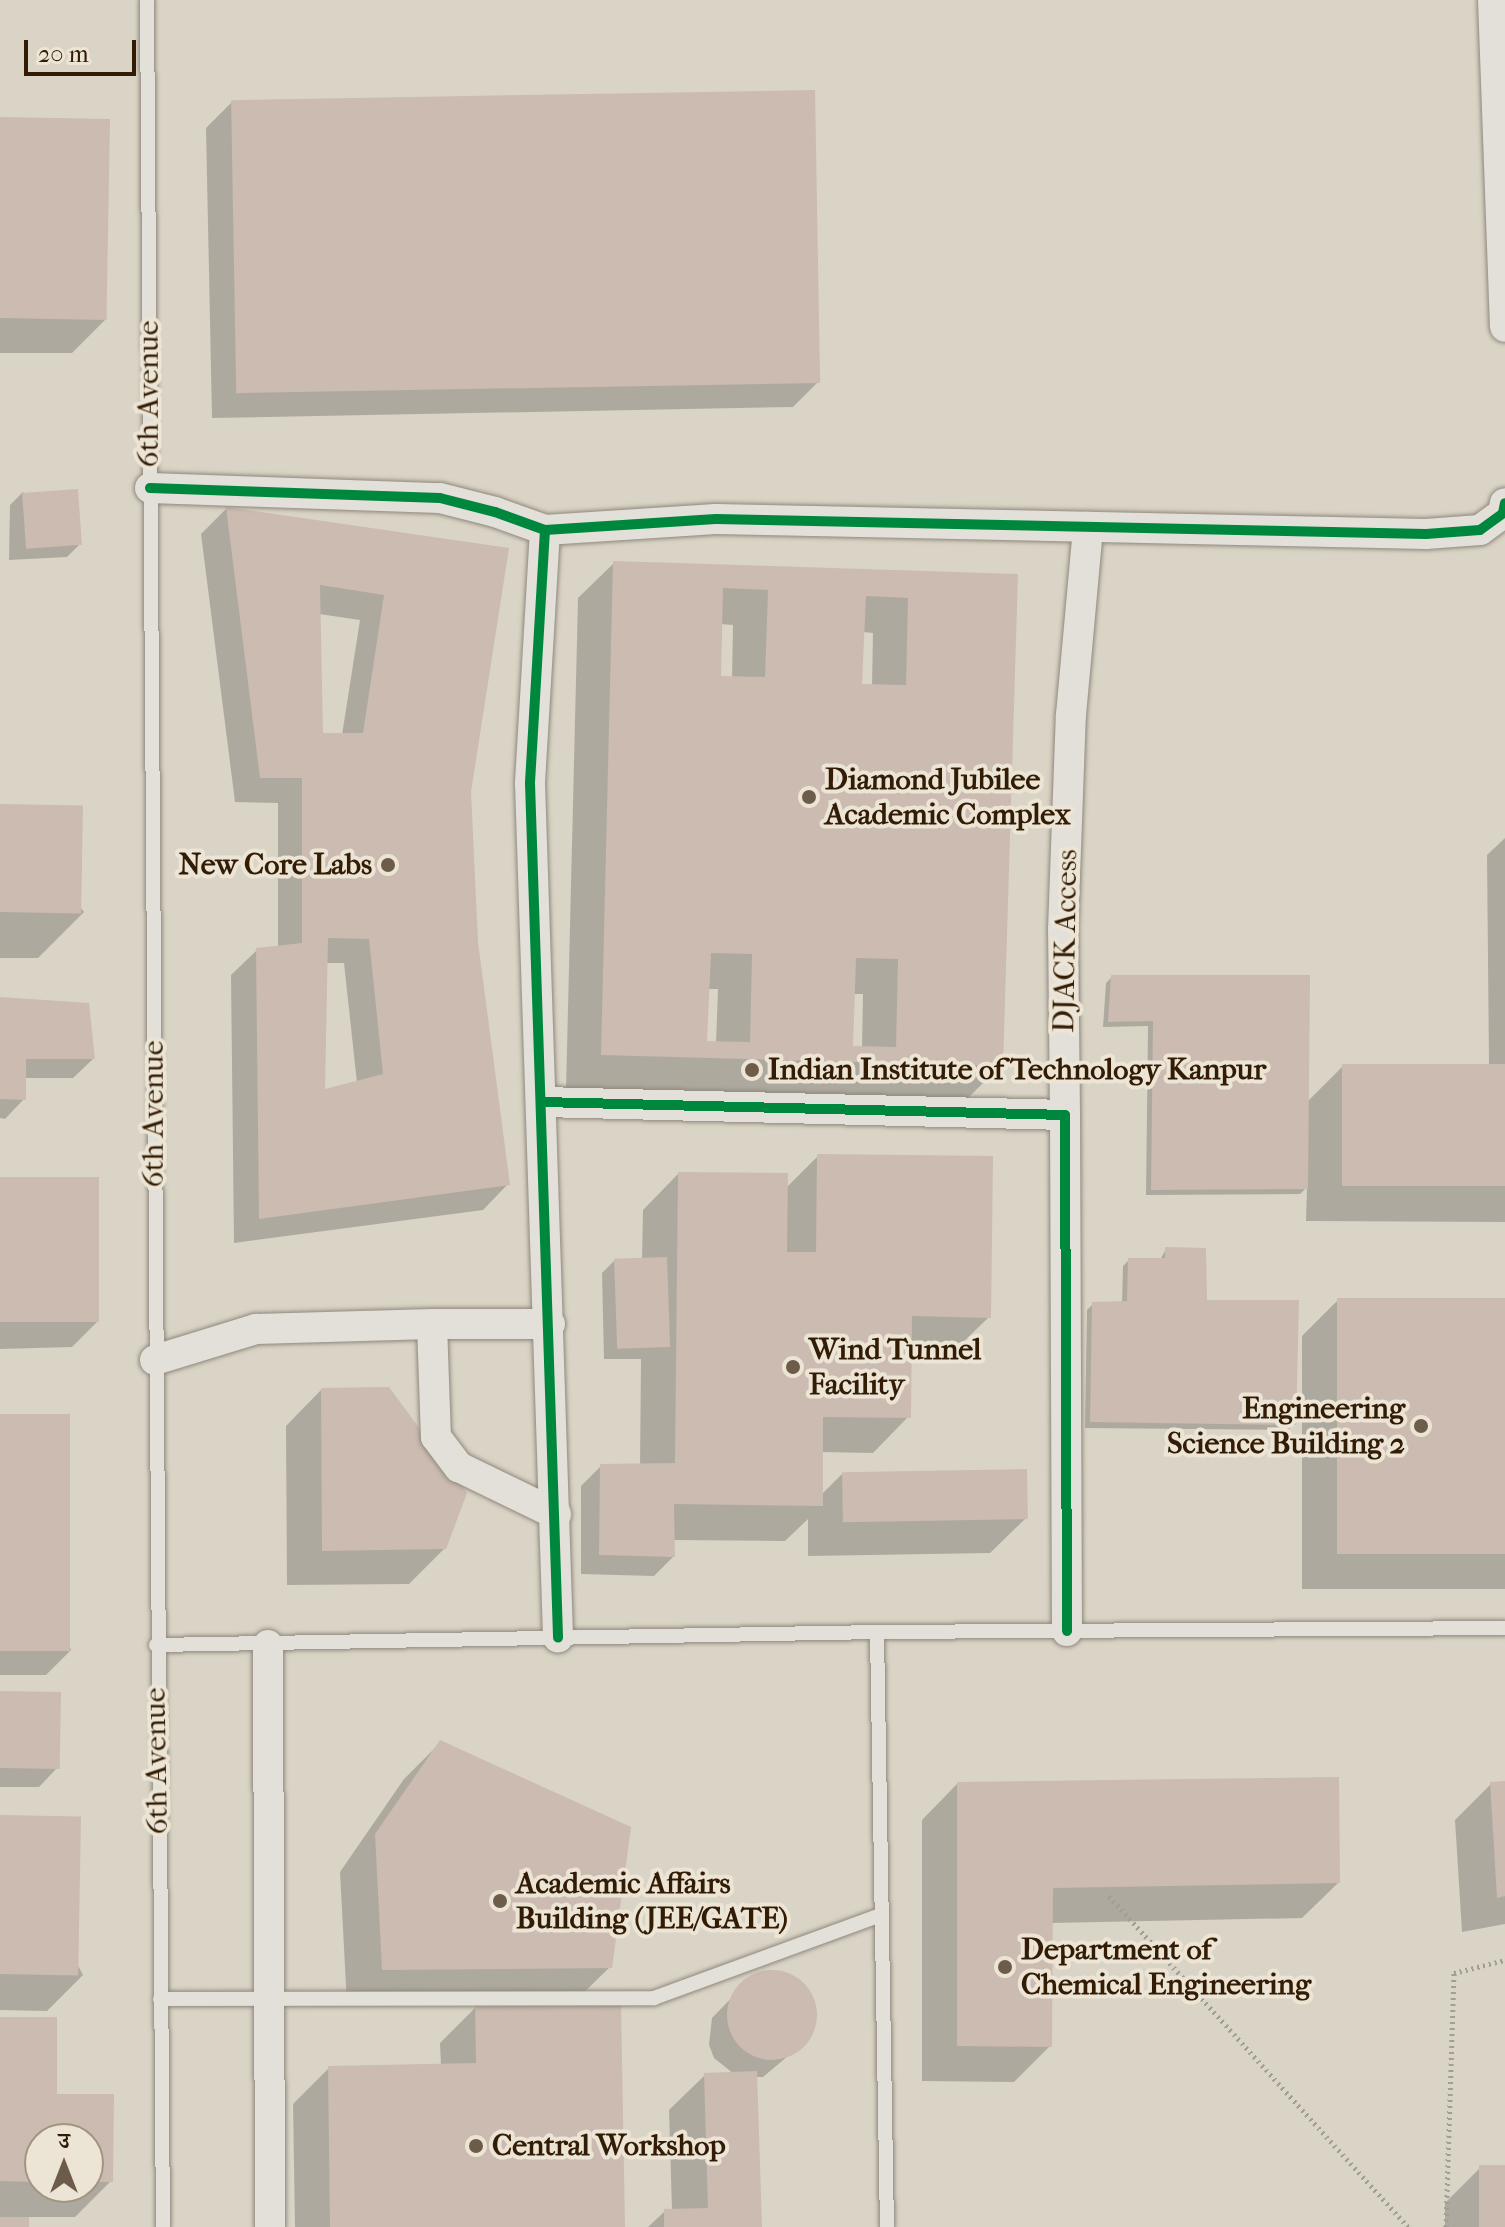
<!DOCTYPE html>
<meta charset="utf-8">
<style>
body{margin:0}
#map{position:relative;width:1505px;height:2227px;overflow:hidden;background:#dad4c6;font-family:"IM FELL French Canon","Noto Serif Devanagari",serif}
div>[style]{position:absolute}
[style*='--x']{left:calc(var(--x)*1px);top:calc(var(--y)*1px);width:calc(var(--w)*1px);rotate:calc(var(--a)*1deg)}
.shadow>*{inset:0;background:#0003}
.building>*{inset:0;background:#cbbbb1;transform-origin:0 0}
.round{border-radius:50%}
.path>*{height:5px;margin-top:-2.5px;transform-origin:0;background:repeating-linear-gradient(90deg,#a29d95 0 2px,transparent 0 6px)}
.roads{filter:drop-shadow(0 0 2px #8f887d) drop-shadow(0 0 2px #8f887d)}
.lane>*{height:14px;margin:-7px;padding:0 7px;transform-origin:7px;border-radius:7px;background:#e3e0d9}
.street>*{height:30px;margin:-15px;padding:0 15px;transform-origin:15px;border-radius:15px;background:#e3e0d9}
.cycleway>*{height:10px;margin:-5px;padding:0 5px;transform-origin:5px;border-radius:5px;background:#00873e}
.dots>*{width:22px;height:22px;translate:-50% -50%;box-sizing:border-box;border:4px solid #ece5d5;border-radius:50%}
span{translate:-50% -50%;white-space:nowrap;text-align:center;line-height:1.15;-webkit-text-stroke:8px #ece5d5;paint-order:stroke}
.street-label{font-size:30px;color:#331c05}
.poi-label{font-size:30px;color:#331c05;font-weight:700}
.left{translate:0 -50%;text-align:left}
.right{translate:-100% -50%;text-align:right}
.north{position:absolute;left:24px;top:2123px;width:80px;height:80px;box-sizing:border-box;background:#ece5d5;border:2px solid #a29582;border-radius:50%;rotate:0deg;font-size:22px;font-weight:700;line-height:32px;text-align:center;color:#331c05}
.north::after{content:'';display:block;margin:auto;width:28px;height:36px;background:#6d5c49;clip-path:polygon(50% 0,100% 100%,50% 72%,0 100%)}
.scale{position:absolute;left:24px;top:40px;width:112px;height:36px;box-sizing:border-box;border:4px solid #331c05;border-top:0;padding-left:10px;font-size:24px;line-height:28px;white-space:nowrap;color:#331c05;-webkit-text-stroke:6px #ece5d5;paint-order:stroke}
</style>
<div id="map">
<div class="shadow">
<i style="clip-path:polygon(232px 102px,818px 382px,793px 407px,212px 418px,206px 128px)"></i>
<i style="clip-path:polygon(0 119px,107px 318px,72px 353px,0 353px)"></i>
<i style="clip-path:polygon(23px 492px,80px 544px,67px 557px,9px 560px,10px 505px)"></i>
<i style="clip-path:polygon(evenodd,226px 509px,507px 550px,469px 792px,476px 942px,508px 1184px,483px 1210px,234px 1243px,231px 975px,257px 950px,278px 948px,278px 803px,235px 802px,201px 534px,226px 509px,319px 614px,360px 620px,342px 735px,321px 735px,319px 614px,226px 509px,325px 963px,344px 963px,357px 1083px,323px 1092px,325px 963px)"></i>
<i style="clip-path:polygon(evenodd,614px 563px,1015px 576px,1001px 1065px,965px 1101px,566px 1090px,578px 598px,614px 563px,720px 624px,733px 625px,732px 678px,719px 678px,720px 624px,614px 563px,863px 632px,873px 633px,872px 686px,860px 686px,863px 632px,614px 563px,707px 989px,718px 989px,716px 1043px,705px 1043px,707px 989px,614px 563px,853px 994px,863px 994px,862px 1048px,851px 1048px,853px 994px)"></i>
<i style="clip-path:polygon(0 806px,84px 912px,38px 958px,0 958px)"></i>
<i style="clip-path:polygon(1505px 838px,1505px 1222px,1306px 1221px,1307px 1187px,1300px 1194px,1146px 1195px,1148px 1026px,1103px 1027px,1106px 983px,1112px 977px,1307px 1102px,1343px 1066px,1489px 1066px,1487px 855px)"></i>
<i style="clip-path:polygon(0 1001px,93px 1059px,73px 1078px,24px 1078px,24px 1099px,5px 1119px,0 1118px)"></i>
<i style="clip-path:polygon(818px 1156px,989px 1317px,953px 1352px,909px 1352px,908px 1417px,873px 1453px,821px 1452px,821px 1495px,843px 1473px,1026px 1518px,990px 1553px,808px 1556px,808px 1519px,785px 1541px,673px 1540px,673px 1557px,654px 1576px,581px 1574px,581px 1486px,601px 1466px,640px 1466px,641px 1359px,604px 1359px,602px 1273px,615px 1260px,642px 1259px,643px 1210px,678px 1174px,786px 1188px)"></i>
<i style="clip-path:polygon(0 1182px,98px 1321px,72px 1347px,0 1349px)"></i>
<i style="clip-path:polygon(1166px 1249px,1294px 1424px,1288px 1430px,1085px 1428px,1087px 1310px,1093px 1304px,1122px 1303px,1123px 1266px,1129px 1260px,1160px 1260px)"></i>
<i style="clip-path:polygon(1338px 1300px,1505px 1300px,1505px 1589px,1302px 1589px,1302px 1336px)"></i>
<i style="clip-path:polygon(321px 1390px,445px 1548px,409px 1584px,287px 1585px,286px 1426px)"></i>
<i style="clip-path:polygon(0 1416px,71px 1650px,46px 1675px,0 1675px)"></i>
<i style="clip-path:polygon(0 1693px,58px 1767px,39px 1787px,0 1787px)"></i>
<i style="clip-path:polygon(440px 1743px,610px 1967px,570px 2006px,623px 2227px,295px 2227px,293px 2104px,329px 2068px,441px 2066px,440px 2043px,480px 2003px,347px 2005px,340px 1872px,404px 1779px)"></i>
<i style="clip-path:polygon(1505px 1783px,1505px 1924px,1462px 1932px,1455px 1820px,1491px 1784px)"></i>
<i style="clip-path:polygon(957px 1784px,1338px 1883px,1302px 1918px,1051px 1923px,1050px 2046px,1014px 2082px,922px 2081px,922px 1820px)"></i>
<i style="clip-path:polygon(0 1817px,83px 1975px,47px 2011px,0 2010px)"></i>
<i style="clip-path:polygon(780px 1973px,804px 1987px,815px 2013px,807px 2040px,763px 2077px,755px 2077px,760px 2227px,648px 2227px,665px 2211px,672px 2211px,669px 2110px,705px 2075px,734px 2074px,714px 2058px,709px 2045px,712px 2018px,752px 1977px)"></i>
<i style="clip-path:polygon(evenodd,0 2019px,55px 2096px,112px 2096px,111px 2181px,75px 2217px,27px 2217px,27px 2227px,0 2227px,0 2019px,40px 2139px,88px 2139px,88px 2187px,40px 2187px,40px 2139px)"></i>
<i style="clip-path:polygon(1480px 2168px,1505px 2168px,1505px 2227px,1445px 2227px,1445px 2203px)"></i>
</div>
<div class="building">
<i style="left:815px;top:90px;width:293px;height:584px;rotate:89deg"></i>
<i style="left:0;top:117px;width:110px;height:201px;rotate:1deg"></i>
<i style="left:78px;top:489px;width:56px;height:56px;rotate:86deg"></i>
<i style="clip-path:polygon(evenodd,226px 507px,509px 548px,471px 792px,478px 942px,510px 1185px,259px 1219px,256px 948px,302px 943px,302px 778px,260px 778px,226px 507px,320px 585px,384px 595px,363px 733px,323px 733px,320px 585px,226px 507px,328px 938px,369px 939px,383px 1074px,325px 1089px,328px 938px)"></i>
<i style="clip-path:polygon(evenodd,613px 561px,1018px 574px,1003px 1066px,601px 1055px,613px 561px,723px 588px,768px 590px,765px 677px,721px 676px,723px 588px,613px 561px,866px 596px,908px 598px,906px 685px,862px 684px,866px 596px,613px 561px,711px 953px,752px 954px,750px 1042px,707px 1041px,711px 953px,613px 561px,856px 958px,898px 959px,896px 1047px,853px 1046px,856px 958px)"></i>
<i style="left:0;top:804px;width:83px;height:108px;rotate:1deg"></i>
<i style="clip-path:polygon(1111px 975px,1310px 975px,1308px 1189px,1151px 1190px,1153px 1021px,1108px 1022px)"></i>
<i style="clip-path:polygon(0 997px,89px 1003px,95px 1059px,26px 1059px,26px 1100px,0 1099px)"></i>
<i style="left:1342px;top:1064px;width:163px;height:122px"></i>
<i style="clip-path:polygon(817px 1154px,993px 1156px,991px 1318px,912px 1316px,911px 1418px,823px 1417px,823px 1506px,674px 1504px,675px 1557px,599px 1555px,600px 1464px,675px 1463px,678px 1172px,788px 1173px,787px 1252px,816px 1252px)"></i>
<i style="left:99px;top:1177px;width:145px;height:99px;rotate:90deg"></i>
<i style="clip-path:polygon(1165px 1247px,1206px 1248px,1207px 1300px,1299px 1300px,1296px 1425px,1090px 1422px,1092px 1302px,1127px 1301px,1128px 1258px,1165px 1258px)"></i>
<i style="left:667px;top:1257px;width:90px;height:53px;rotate:88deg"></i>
<i style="left:1337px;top:1298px;width:168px;height:256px"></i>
<i style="clip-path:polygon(389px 1387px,467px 1493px,446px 1549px,322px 1551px,321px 1388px)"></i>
<i style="left:0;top:1414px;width:70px;height:237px"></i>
<i style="left:1027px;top:1469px;width:50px;height:185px;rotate:89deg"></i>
<i style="left:0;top:1691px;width:61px;height:77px;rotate:1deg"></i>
<i style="clip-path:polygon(440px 1740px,631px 1827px,612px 1968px,382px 1970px,375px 1834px)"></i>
<i style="clip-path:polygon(1339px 1777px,1340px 1883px,1053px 1888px,1052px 2047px,957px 2046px,957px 1782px)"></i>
<i style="clip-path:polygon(1505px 1781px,1505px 1896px,1497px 1898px,1490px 1782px)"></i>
<i style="left:0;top:1815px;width:81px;height:159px;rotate:1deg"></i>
<i class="round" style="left:727px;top:1970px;width:90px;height:90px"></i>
<i style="clip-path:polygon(621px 2004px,625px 2227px,330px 2227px,328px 2066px,476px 2063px,475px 2005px)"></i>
<i style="clip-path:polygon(0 2017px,57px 2017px,57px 2094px,114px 2094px,113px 2182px,88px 2182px,88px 2139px,40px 2139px,40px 2182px,0 2181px)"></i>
<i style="clip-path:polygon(757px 2071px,762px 2227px,664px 2227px,664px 2209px,708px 2208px,704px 2073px)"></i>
<i style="left:1505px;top:2165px;width:62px;height:26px;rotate:90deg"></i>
<i style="left:0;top:2217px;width:29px;height:10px"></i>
</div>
<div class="path">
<i style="--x:1109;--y:1896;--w:446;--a:47.9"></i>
<i style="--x:1446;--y:2227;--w:254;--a:-88.2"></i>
<i style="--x:1454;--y:1973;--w:53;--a:-14.3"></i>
</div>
<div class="roads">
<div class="lane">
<i style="--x:147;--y:0;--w:2227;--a:89.59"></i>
<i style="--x:877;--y:1632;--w:595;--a:89.04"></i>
<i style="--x:156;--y:1645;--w:721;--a:-1.03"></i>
<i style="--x:877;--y:1632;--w:628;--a:-0.36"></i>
<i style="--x:160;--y:1999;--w:494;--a:-0.1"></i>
<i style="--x:654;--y:1998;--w:242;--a:-20.1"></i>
</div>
<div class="street">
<i style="--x:1493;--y:0;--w:327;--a:87.9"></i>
<i style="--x:150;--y:488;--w:290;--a:2"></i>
<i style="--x:440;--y:498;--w:57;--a:14.3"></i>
<i style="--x:495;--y:512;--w:53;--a:19.8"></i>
<i style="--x:545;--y:530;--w:253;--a:93.4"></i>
<i style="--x:530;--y:783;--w:855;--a:88.12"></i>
<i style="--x:545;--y:530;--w:171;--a:-3.7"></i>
<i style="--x:716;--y:519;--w:710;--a:1.21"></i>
<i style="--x:1426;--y:534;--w:54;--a:-4.2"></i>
<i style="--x:1480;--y:530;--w:29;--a:-36"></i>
<i style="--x:1503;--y:513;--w:10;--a:-79"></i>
<i style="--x:542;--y:1102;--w:523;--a:1.42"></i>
<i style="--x:1065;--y:1115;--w:516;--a:89.78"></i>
<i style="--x:1065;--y:1115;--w:185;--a:-90.6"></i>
<i style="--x:1063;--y:930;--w:215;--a:-87.9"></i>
<i style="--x:1071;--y:715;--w:189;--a:-84.8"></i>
<i style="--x:550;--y:1324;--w:118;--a:180"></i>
<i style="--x:432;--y:1324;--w:113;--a:88"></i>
<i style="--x:436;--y:1437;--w:38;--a:53"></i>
<i style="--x:459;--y:1467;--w:108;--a:25.9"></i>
<i style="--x:155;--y:1360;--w:106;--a:-17.1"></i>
<i style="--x:256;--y:1329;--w:176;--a:-1.6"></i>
<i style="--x:268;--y:1645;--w:582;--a:89.8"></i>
</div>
</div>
<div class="cycleway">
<i style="--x:150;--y:488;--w:290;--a:2"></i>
<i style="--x:440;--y:498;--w:57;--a:14.3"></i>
<i style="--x:495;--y:512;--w:53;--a:19.8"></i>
<i style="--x:545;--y:530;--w:253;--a:93.4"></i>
<i style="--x:530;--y:783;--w:855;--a:88.12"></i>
<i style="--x:545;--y:530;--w:171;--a:-3.7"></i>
<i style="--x:716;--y:519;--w:710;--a:1.21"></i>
<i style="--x:1426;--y:534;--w:54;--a:-4.2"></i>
<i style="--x:1480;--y:530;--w:29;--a:-36"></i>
<i style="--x:1503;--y:513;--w:10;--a:-79"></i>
<i style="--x:542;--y:1102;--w:523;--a:1.42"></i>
<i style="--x:1065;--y:1115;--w:516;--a:89.78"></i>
</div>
<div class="dots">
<i style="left:809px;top:797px;background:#6d5c49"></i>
<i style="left:388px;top:865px;background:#6d5c49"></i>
<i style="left:752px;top:1070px;background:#6d5c49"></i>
<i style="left:793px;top:1367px;background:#6d5c49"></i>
<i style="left:1421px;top:1426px;background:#6d5c49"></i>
<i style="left:500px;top:1901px;background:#6d5c49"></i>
<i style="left:1005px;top:1967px;background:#6d5c49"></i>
<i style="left:476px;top:2146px;background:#6d5c49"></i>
</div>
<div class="street-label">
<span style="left:149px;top:394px;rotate:-90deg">6th Avenue</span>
<span style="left:1066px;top:941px;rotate:-89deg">DJACK Access</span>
<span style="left:154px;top:1114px;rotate:-90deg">6th Avenue</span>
<span style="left:157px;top:1761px;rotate:-91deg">6th Avenue</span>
</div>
<div class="poi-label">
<span class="left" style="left:825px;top:797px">Diamond Jubilee<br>Academic Complex</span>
<span class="right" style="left:372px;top:865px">New Core Labs</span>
<span class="left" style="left:768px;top:1070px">Indian Institute of Technology Kanpur</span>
<span class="left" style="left:809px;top:1367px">Wind Tunnel<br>Facility</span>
<span class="right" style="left:1405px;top:1426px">Engineering<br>Science Building 2</span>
<span class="left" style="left:516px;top:1901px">Academic Affairs<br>Building (JEE/GATE)</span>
<span class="left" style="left:1021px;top:1967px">Department of<br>Chemical Engineering</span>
<span class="left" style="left:492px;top:2146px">Central Workshop</span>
</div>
<div class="north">उ</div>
<div class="scale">20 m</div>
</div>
